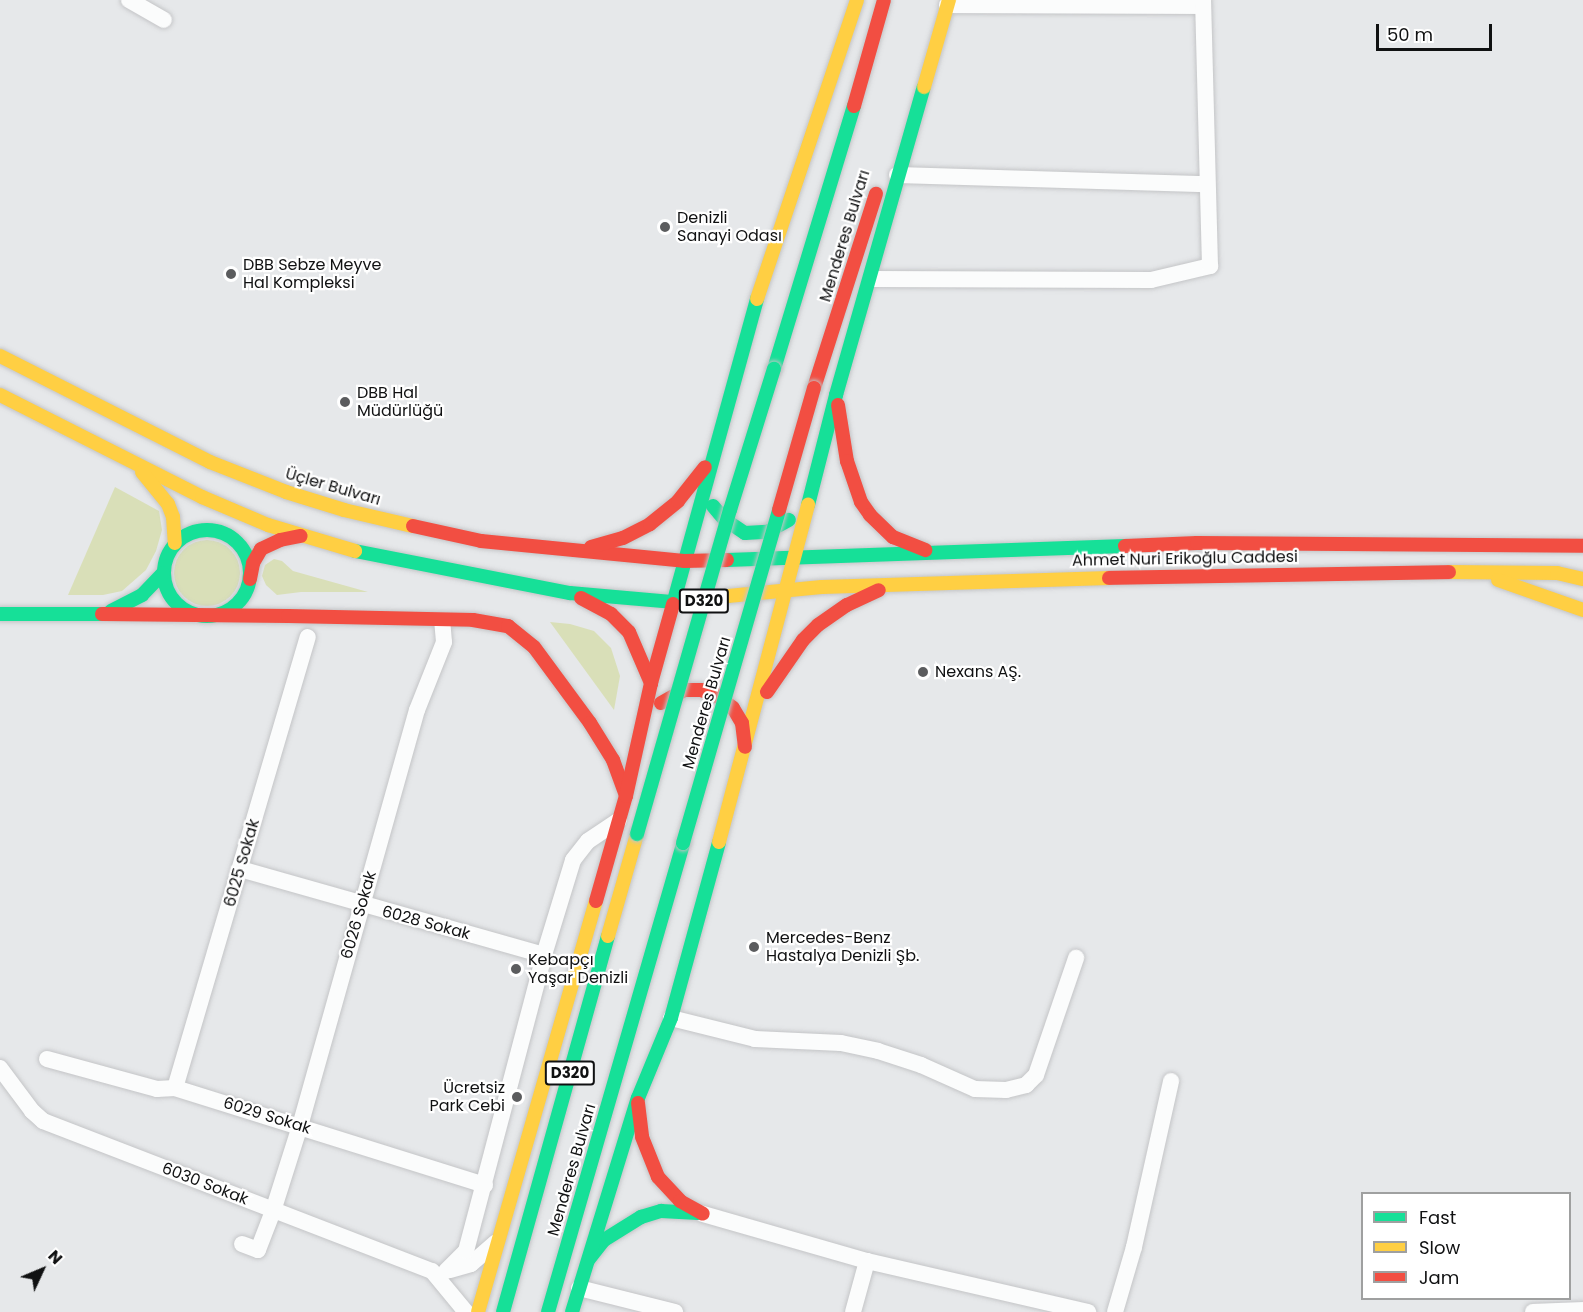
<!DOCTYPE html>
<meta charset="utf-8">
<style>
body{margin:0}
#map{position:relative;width:1583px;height:1312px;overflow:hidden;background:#e6e8ea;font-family:Poppins,sans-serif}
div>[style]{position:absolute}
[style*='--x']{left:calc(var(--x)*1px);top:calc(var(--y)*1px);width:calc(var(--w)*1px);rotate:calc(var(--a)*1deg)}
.green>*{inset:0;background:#d9dfb8}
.round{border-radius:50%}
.roads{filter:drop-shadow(0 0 2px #c4c5c7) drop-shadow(0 0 2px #c4c5c7)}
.street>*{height:16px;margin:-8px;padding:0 8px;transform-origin:8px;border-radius:8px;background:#fbfcfc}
.fast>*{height:14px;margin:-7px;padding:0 7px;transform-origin:7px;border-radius:7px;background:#16e098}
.fast>.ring{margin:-7px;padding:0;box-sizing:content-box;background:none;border:14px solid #16e098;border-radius:50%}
.slow>*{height:14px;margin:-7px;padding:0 7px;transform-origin:7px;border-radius:7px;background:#ffcf43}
.jam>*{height:14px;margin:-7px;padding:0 7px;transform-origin:7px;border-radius:7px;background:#f24e42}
.bridges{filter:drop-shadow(0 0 2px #c2c3c4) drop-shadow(0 0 2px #c2c3c4)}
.fast-bridge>*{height:14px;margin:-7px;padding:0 7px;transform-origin:7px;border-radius:7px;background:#16e098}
.jam-bridge>*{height:14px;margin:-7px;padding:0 7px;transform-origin:7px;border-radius:7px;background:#f24e42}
.dots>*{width:16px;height:16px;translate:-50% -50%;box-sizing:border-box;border:3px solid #fff;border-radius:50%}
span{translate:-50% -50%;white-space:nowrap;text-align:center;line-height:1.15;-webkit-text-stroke:4.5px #fff;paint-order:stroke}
.shield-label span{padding:2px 4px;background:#fff;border:2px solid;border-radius:4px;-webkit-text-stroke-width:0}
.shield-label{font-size:15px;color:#101112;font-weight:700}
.poi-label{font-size:16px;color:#101112}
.left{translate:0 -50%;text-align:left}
.right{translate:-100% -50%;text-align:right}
.street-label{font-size:16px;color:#101112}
.legend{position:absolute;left:1361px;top:1192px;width:210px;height:108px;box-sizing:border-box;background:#fff;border:2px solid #9fa0a0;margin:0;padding:8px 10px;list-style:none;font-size:18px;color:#101112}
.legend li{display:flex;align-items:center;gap:12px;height:30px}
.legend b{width:30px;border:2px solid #9fa0a0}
.north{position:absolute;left:12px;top:1240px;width:60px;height:60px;-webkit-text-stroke:4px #fff;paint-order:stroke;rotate:46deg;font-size:16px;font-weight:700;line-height:24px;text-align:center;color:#101112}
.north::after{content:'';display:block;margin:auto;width:21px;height:27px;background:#101112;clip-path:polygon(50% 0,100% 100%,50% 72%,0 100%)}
.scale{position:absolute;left:1376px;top:24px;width:116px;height:27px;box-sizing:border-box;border:3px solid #101112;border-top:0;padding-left:8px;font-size:18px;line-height:21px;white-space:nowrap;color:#101112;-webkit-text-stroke:4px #fff;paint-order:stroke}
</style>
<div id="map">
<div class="green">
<i style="clip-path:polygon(115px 487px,159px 511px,162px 530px,156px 551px,146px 570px,122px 591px,103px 595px,68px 595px)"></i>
<i class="round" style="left:174px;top:540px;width:66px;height:66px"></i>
<i style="clip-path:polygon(274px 559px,282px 561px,293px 571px,368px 592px,301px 592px,277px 595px,266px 585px,262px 576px,265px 565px)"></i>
<i style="clip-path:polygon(550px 622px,570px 624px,594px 631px,611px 648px,620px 676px,614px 710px)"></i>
</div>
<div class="roads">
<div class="street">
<i style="--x:129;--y:0;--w:40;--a:29.7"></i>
<i style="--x:947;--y:5;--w:256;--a:0.2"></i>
<i style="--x:897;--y:175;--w:310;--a:1.7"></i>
<i style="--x:871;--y:279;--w:280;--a:0.2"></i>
<i style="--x:1151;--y:280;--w:61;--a:-13.3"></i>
<i style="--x:1210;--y:266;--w:266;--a:-91.5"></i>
<i style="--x:240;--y:869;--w:316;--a:15.8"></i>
<i style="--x:671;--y:1018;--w:87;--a:14"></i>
<i style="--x:755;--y:1039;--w:86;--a:2.7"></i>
<i style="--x:841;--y:1043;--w:38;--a:12"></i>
<i style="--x:878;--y:1051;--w:45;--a:18"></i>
<i style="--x:921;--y:1065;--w:59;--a:24"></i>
<i style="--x:975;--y:1089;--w:31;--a:2"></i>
<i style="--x:1006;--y:1090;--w:21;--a:-14"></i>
<i style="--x:1026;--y:1085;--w:14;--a:-45"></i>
<i style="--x:1036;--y:1075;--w:124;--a:-71.1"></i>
<i style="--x:47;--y:1059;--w:114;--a:15.3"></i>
<i style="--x:157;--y:1089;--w:18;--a:-3"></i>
<i style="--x:175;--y:1088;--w:325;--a:17.4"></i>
<i style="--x:0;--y:1068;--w:54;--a:53.3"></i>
<i style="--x:32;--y:1111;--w:15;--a:42"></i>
<i style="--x:43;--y:1121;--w:417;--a:21.1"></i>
<i style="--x:432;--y:1271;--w:53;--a:50.3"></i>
<i style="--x:175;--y:1088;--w:470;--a:-73.6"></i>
<i style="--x:703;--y:1214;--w:171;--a:16"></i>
<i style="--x:867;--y:1261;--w:227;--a:13"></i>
<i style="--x:242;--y:1244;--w:17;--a:21"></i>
<i style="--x:258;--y:1250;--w:42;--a:-69"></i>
<i style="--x:273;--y:1211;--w:89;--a:-72.4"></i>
<i style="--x:300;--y:1126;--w:432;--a:-74.3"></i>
<i style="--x:417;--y:710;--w:73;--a:-68.3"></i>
<i style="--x:444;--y:642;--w:21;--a:-95"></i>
<i style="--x:450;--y:1270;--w:22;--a:-16"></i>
<i style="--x:471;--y:1264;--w:33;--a:-41"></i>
<i style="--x:446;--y:1271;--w:28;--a:-45"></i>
<i style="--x:466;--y:1251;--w:306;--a:-75.2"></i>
<i style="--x:544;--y:955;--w:99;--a:-73"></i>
<i style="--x:573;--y:860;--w:24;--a:-52"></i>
<i style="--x:588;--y:841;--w:37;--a:-34"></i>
<i style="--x:579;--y:1288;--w:99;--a:14"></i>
<i style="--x:853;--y:1312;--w:53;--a:-74.6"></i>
<i style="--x:1115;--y:1312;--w:68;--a:-73.7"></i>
<i style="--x:1134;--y:1247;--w:170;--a:-77.4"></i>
<i style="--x:1533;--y:1312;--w:50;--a:-2.3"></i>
</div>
<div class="fast">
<i style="--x:774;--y:369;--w:275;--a:-73.1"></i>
<i style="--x:808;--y:505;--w:114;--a:-75.7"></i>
<i style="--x:836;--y:395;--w:320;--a:-74.1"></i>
<i style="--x:713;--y:506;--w:17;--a:50"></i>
<i style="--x:724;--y:519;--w:25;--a:34"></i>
<i style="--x:745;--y:533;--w:22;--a:-3"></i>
<i style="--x:767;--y:532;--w:25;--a:-29"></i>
<i class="ring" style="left:164px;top:530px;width:72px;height:72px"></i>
<i style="--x:355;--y:551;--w:219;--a:11.1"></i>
<i style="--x:570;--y:593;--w:102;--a:5"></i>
<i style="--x:672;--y:602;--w:56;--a:-6.1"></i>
<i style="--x:727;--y:560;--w:398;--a:-2"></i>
<i style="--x:673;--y:604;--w:316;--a:-74.6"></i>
<i style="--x:111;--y:611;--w:35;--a:-27"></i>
<i style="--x:142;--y:595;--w:30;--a:-46"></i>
<i style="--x:0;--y:614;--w:102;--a:0"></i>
<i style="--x:589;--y:1259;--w:24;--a:-52"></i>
<i style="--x:604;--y:1240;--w:44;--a:-31.9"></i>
<i style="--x:641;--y:1217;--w:21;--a:-17"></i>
<i style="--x:661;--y:1211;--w:37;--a:3"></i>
<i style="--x:503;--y:1312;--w:390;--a:-74.4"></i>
<i style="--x:548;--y:1312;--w:488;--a:-73.9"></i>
<i style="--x:572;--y:1312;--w:224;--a:-72.9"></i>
<i style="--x:638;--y:1098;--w:87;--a:-67.6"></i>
<i style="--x:671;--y:1018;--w:182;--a:-74.7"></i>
</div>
<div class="slow">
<i style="--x:924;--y:87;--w:91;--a:-74"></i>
<i style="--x:757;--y:299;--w:315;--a:-71.5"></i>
<i style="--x:0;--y:356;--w:235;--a:26.8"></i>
<i style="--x:210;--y:462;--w:82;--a:21.5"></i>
<i style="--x:286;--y:492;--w:61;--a:17.2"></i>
<i style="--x:344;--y:510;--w:71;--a:13.1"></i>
<i style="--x:0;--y:395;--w:226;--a:26.8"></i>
<i style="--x:202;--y:497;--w:72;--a:23"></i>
<i style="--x:268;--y:525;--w:91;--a:16.6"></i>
<i style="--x:142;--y:472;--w:41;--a:50.9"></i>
<i style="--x:168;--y:504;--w:14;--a:69"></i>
<i style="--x:173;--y:517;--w:26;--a:86"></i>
<i style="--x:1449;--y:572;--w:108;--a:0.5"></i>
<i style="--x:1557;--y:573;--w:27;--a:13"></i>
<i style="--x:1498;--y:580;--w:90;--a:19.4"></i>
<i style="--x:728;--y:596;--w:94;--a:-5.5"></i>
<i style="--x:822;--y:587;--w:287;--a:-1.8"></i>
<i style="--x:719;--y:842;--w:349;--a:-75.2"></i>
<i style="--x:608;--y:936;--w:106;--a:-74.1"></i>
<i style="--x:478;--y:1312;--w:428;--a:-74"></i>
</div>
<div class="jam">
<i style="--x:854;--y:106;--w:110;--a:-74.2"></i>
<i style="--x:814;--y:388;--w:204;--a:-72.3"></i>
<i style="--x:838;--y:405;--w:57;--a:80.9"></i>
<i style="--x:847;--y:461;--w:43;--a:71.1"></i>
<i style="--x:861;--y:502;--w:16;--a:55"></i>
<i style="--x:870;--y:515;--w:32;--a:44"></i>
<i style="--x:893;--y:537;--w:35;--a:22"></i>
<i style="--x:413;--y:526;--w:70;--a:12.4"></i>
<i style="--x:481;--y:541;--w:204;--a:5.6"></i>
<i style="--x:684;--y:561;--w:43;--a:-1.3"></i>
<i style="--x:1125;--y:546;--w:72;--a:-2.4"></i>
<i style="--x:1197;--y:543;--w:386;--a:0.4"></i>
<i style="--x:591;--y:547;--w:33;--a:-16"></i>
<i style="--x:623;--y:538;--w:30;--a:-27"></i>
<i style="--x:650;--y:524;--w:36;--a:-39"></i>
<i style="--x:678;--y:501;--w:43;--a:-51.5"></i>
<i style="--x:1109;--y:578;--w:340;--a:-1"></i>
<i style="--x:250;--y:579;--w:16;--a:-79"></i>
<i style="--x:253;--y:563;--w:16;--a:-60"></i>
<i style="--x:261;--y:549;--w:21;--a:-25"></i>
<i style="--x:280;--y:540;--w:21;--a:-11"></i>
<i style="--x:581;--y:598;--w:34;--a:28"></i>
<i style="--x:611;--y:614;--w:25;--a:45"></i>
<i style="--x:629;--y:632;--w:56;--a:66.7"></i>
<i style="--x:102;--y:614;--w:186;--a:0.6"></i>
<i style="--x:288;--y:616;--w:185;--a:1.2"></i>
<i style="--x:473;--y:620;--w:36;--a:10"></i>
<i style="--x:508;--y:626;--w:33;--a:39"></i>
<i style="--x:534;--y:647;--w:94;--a:53.6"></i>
<i style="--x:590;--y:723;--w:44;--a:58.1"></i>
<i style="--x:613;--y:760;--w:38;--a:70"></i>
<i style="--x:767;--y:692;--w:63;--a:-55.3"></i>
<i style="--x:803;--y:640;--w:21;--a:-45"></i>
<i style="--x:818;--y:625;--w:35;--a:-35"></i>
<i style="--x:847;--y:605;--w:35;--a:-25"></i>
<i style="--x:661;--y:703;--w:26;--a:-29"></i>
<i style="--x:684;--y:690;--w:17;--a:0"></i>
<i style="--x:701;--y:690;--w:16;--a:18"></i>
<i style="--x:716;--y:695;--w:21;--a:37"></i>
<i style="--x:733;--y:708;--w:17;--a:59"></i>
<i style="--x:742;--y:723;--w:24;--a:83"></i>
<i style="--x:596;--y:901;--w:109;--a:-74.1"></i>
<i style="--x:626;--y:796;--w:116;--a:-77.5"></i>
<i style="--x:651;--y:683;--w:82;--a:-74.4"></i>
<i style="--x:638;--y:1103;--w:34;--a:83"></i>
<i style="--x:642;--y:1137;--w:43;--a:68.2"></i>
<i style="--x:658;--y:1177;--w:33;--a:47"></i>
<i style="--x:680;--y:1201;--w:26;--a:29"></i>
</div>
</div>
<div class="bridges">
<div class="fast-bridge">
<i style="--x:637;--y:834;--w:337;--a:-74"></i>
<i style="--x:730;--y:510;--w:148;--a:-72.7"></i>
<i style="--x:683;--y:843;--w:347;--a:-73.9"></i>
</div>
<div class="jam-bridge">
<i style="--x:779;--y:510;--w:127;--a:-74"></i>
</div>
</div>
<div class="dots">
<i style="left:665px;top:227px;background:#5b5c5e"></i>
<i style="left:231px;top:274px;background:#5b5c5e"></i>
<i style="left:345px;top:402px;background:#5b5c5e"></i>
<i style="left:923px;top:672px;background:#5b5c5e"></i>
<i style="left:754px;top:947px;background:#5b5c5e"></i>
<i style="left:516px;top:969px;background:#5b5c5e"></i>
<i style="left:517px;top:1097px;background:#5b5c5e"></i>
</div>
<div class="shield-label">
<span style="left:704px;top:601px">D320</span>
<span style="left:570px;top:1073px">D320</span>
</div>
<div class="poi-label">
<span class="left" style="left:677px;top:227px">Denizli<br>Sanayi Odası</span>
<span class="left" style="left:243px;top:274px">DBB Sebze Meyve<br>Hal Kompleksi</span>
<span class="left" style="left:357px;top:402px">DBB Hal<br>Müdürlüğü</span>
<span class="left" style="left:935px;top:672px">Nexans AŞ.</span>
<span class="left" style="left:766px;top:947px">Mercedes-Benz<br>Hastalya Denizli Şb.</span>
<span class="left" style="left:528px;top:969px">Kebapçı<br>Yaşar Denizli</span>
<span class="right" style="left:505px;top:1097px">Ücretsiz<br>Park Cebi</span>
</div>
<div class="street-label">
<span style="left:845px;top:236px;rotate:-73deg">Menderes Bulvarı</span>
<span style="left:333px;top:487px;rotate:16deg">Üçler Bulvarı</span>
<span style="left:1185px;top:559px;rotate:-1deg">Ahmet Nuri Erikoğlu Caddesi</span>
<span style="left:707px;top:703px;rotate:-74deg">Menderes Bulvarı</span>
<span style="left:242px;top:863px;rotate:-74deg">6025 Sokak</span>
<span style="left:359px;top:915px;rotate:-74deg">6026 Sokak</span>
<span style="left:426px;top:923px;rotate:15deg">6028 Sokak</span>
<span style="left:267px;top:1116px;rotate:17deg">6029 Sokak</span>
<span style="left:572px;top:1170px;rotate:-74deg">Menderes Bulvarı</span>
<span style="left:205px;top:1184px;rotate:21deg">6030 Sokak</span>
</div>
<ul class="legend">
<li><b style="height:8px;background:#16e098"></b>Fast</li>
<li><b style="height:8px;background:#ffcf43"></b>Slow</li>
<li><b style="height:8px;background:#f24e42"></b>Jam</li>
</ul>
<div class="north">N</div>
<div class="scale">50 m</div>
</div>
